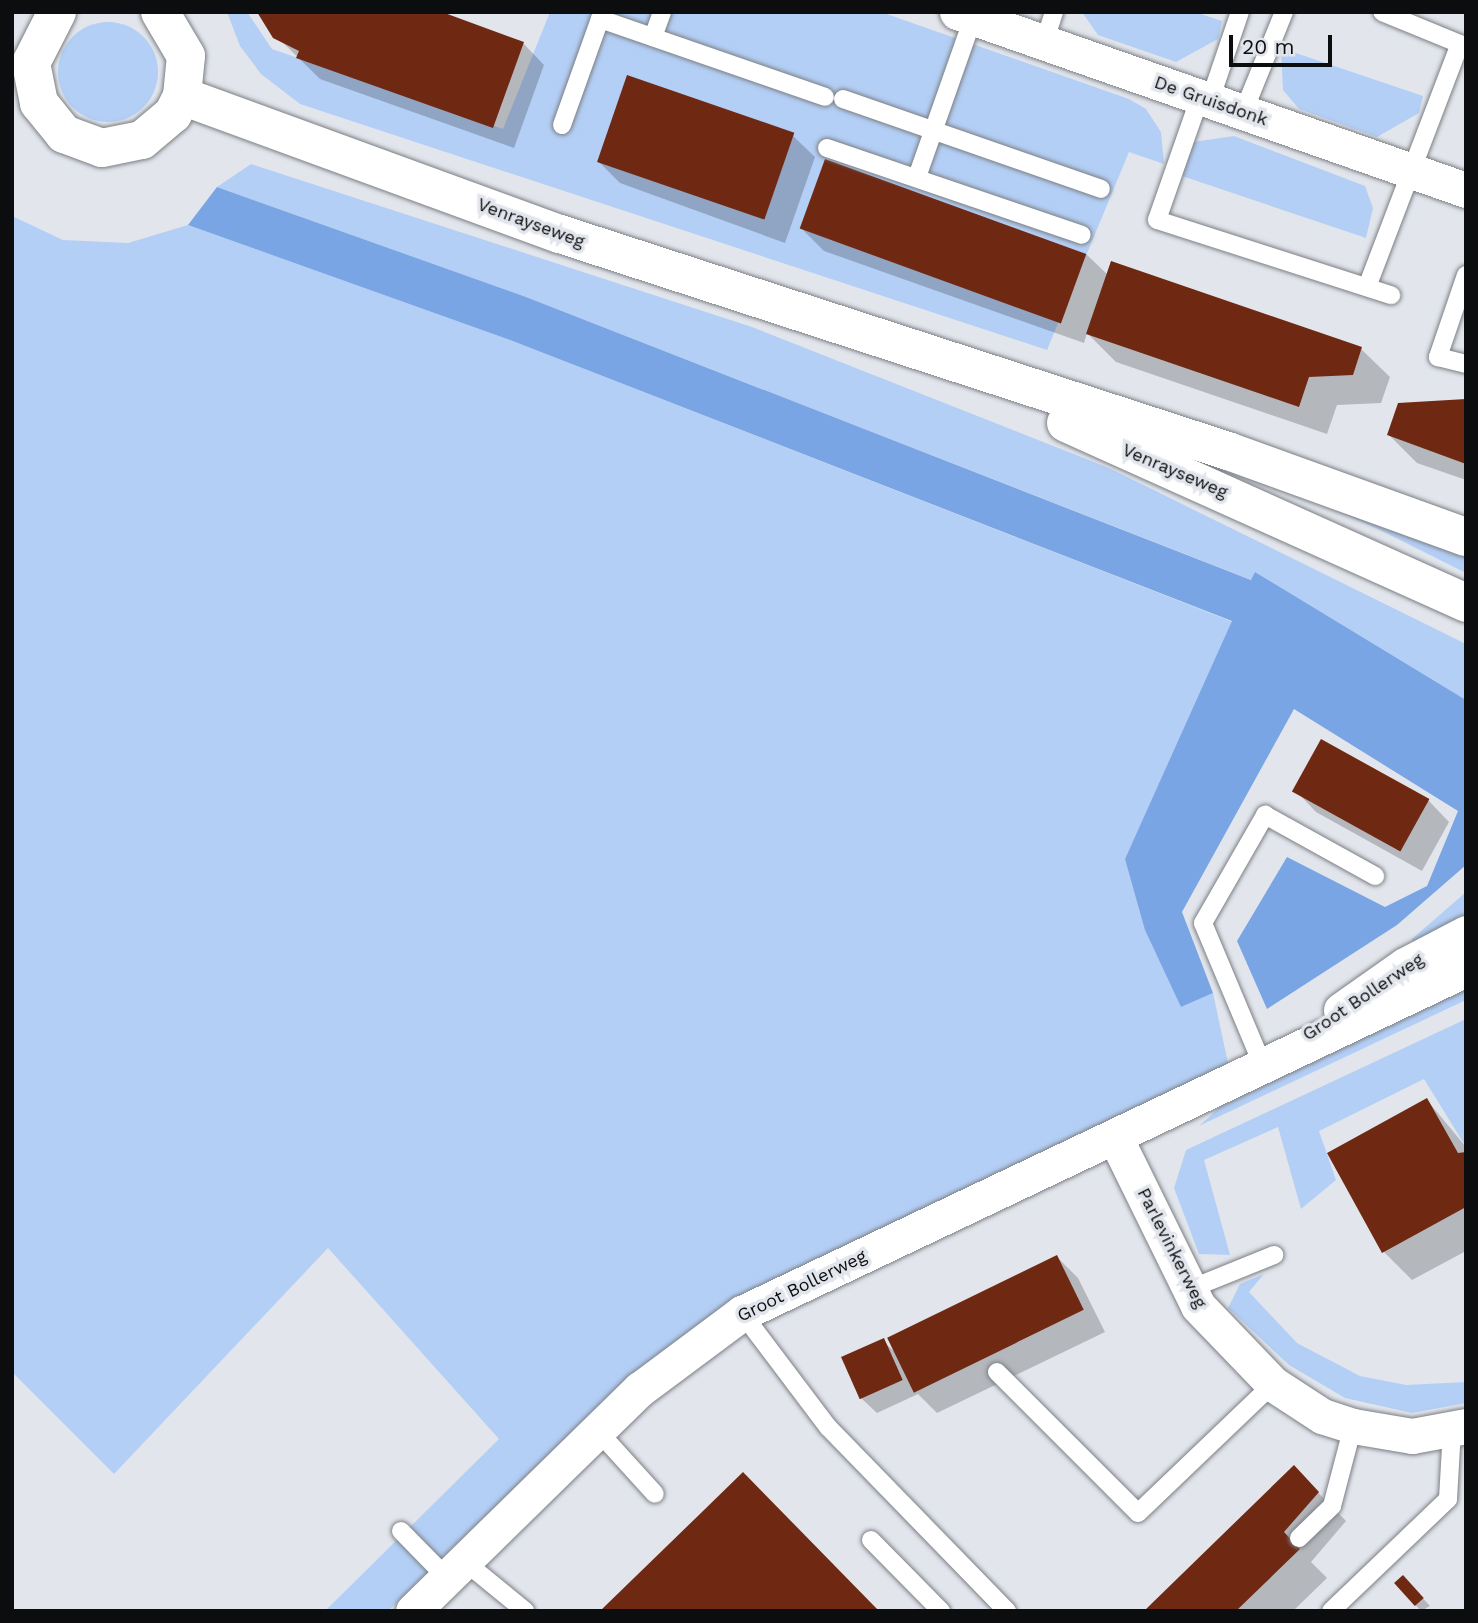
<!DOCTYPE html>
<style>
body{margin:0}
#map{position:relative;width:1478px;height:1623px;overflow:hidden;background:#e2e6ec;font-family:"Work Sans",sans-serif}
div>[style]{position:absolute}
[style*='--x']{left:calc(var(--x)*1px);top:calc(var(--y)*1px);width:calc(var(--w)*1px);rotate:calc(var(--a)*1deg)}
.green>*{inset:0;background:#b4cff5}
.round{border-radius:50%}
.forest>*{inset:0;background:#79a5e5}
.shadow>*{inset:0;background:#0003}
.building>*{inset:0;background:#6f2913;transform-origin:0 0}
.roads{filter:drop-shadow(0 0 2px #7b7f84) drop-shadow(0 0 2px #7b7f84)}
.lane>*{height:18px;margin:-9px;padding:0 9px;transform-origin:9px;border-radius:9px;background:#fff}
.street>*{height:35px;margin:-17.5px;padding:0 17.5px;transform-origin:17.5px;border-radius:17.5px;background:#fff}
.secondary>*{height:38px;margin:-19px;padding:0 19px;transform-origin:19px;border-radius:19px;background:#fff}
span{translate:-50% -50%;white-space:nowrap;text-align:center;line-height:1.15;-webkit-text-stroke:7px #e2e6ec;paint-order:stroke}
.street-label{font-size:18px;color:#0c0d0f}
.frame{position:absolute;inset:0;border:14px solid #0c0d0f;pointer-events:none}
.scale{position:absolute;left:1229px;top:35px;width:103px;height:32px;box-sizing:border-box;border:4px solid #0c0d0f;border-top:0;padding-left:9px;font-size:21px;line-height:24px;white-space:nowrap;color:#0c0d0f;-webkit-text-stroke:5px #e2e6ec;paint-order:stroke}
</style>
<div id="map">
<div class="green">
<i style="clip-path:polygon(227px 12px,247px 12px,272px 49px,503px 129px,550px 12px,881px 12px,1129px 99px,1146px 109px,1161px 132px,1164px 164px,1129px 152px,1047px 350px,300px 104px,261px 74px,240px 46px)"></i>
<i style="clip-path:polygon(1082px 12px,1195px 12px,1222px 21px,1218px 39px,1176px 62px,1098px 35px)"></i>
<i class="round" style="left:58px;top:22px;width:100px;height:100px"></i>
<i style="clip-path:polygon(1281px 48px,1423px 96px,1419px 113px,1377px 137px,1299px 109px,1283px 90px)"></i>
<i style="clip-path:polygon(1234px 136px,1365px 186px,1373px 208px,1366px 238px,1182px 176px,1193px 142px)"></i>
<i style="clip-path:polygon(251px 164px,752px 327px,1109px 468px,1466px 644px,1466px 700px,1255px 572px,1252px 580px,526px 297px,217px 187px)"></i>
<i style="clip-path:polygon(12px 216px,63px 240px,128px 243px,188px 225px,510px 340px,1233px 622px,1125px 859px,1181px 1007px,1213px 993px,1228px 1063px,596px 1408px,388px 1611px,325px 1611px,499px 1439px,328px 1248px,114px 1474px,12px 1372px)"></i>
<i style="clip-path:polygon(1288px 489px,1466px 546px,1466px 573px,1378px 529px)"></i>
<i style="clip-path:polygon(1466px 892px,1466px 917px,1414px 946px,1412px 939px)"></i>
<i style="clip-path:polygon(1466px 989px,1466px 1000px,1199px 1126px,1221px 1106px)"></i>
<i style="clip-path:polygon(1466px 1019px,1466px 1147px,1424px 1079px,1319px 1131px,1336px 1180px,1301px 1209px,1278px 1127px,1204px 1160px,1230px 1255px,1199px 1254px,1174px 1188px,1186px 1150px)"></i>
<i style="clip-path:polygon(1264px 1274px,1249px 1292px,1297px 1343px,1360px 1376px,1406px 1385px,1466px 1382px,1466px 1403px,1412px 1413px,1345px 1398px,1289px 1365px,1228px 1308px,1240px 1284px)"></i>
</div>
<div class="forest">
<i style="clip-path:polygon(217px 187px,526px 297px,1251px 580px,1255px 572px,1466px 700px,1466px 865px,1397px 925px,1267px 1009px,1237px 941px,1287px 857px,1385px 907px,1427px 886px,1458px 811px,1294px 709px,1182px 912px,1213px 993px,1181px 1007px,1145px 930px,1125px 859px,1232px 621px,510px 340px,188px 225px)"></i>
</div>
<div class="shadow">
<i style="clip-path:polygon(268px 28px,523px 43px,544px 65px,514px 148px,320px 79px)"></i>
<i style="clip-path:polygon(793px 136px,815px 157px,785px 243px,620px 183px,599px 162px)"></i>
<i style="clip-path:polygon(802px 229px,1086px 254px,1108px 275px,1361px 349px,1390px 377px,1381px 403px,1337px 405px,1327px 434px,1116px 362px,1087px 333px,1084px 343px,824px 251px)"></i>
<i style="clip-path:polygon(1466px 401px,1466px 480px,1417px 463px,1389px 435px)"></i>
<i style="clip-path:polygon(1295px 790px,1428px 800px,1449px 822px,1422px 871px,1316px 812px)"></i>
<i style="clip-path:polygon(1427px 1100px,1466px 1147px,1466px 1251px,1412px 1280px,1384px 1252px,1330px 1154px)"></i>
<i style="clip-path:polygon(1057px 1257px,1078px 1278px,1105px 1332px,937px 1413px,918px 1394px,877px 1413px,862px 1399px,883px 1341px,896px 1353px)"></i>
<i style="clip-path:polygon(1294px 1468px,1346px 1521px,1311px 1562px,1327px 1578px,1293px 1611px,1147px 1611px)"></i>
<i style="clip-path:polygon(1396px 1584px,1410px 1584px,1430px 1606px,1421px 1611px)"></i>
</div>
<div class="building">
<i style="clip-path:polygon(257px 12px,442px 12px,524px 42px,493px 128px,296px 58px,299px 51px,273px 38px)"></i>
<i style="left:627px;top:75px;width:177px;height:92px;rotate:19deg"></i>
<i style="left:825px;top:159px;width:278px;height:74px;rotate:20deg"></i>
<i style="clip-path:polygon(1111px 261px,1362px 347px,1353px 375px,1309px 377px,1299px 407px,1086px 334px)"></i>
<i style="clip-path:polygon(1466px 399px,1466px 464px,1387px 435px,1398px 403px)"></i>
<i style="left:1321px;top:739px;width:124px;height:60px;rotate:29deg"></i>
<i style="clip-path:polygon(1427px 1098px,1458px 1153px,1466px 1152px,1466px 1207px,1382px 1253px,1327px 1153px)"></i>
<i style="left:1057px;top:1255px;width:61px;height:189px;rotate:64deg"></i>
<i style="left:884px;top:1338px;width:46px;height:47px;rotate:66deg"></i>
<i style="clip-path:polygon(1294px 1465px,1319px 1492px,1284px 1532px,1300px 1549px,1236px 1611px,1144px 1611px)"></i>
<i style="clip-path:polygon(743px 1472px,879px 1611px,600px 1611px,703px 1511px)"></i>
<i style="left:1403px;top:1575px;width:31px;height:12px;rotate:48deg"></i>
</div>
<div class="roads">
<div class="lane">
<i style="--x:653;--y:37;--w:27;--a:-70"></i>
<i style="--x:1044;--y:43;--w:33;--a:-72"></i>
<i style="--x:1200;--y:97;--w:130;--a:109.3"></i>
<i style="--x:1157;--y:220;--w:246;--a:17.8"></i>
<i style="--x:843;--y:99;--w:273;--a:19.2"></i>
<i style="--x:1210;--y:100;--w:93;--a:-71.2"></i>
<i style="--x:1243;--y:113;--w:109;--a:-67.9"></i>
<i style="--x:562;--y:125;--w:113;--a:-70.3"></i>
<i style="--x:600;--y:19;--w:238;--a:19.1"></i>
<i style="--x:827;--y:148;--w:269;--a:18.8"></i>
<i style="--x:917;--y:177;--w:175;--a:-70.6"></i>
<i style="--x:1466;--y:275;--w:87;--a:108.9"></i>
<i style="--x:1438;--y:357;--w:29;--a:14"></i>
<i style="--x:1367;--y:287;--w:260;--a:-69.1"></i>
<i style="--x:1460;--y:44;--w:84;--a:-157.7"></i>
<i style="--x:1263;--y:1066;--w:155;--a:-112.8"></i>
<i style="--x:1203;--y:923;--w:125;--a:-60.1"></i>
<i style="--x:1265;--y:815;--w:126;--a:29"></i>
<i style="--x:1190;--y:1289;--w:91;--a:-22"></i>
<i style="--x:742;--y:1313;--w:143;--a:53"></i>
<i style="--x:828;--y:1427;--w:257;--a:45.8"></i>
<i style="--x:997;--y:1372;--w:199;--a:45"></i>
<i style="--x:1138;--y:1513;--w:187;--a:-43.7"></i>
<i style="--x:597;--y:1430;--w:86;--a:47.8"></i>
<i style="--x:401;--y:1531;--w:66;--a:45.6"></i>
<i style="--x:1299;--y:1538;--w:46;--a:-44.1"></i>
<i style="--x:1332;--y:1506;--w:83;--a:-75.3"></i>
<i style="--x:871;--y:1540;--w:100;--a:45.4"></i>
<i style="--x:464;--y:1561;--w:79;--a:39.3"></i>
<i style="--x:1331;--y:1611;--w:162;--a:-43.7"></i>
<i style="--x:1448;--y:1499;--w:70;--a:-86.7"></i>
</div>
<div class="street">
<i style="--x:957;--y:12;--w:539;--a:19.28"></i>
<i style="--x:1341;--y:1010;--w:78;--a:-35.1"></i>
<i style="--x:1405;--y:965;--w:69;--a:-27.7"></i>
<i style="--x:1115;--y:1137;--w:188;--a:63.8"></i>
<i style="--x:1198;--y:1306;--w:108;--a:46.1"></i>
<i style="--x:1273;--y:1384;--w:59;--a:33.1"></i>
<i style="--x:1322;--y:1416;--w:33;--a:18"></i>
<i style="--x:1353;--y:1426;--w:60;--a:9.6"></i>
<i style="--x:1412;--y:1436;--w:55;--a:-10.5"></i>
<i style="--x:413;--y:1611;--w:318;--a:-44.4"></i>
<i style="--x:640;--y:1389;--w:127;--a:-36.7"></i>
<i style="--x:742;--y:1313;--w:802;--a:-25.41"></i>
</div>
<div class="secondary">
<i style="--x:57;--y:12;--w:57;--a:117"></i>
<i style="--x:31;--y:63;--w:41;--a:78.7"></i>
<i style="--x:39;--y:103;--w:40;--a:51"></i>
<i style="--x:64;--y:134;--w:40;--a:20.2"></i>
<i style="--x:102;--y:148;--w:41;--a:-11.3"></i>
<i style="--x:142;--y:140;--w:40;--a:-40"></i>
<i style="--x:173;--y:114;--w:20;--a:-63"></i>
<i style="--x:182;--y:96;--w:40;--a:-84.3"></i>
<i style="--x:186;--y:56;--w:51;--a:-120.6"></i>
<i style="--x:182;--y:96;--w:402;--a:20.1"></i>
<i style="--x:560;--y:234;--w:702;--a:18"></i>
<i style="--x:1228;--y:451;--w:253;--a:19.9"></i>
<i style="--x:1066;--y:423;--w:439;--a:24.2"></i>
</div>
</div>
<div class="street-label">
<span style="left:1211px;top:101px;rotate:19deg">De Gruisdonk</span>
<span style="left:531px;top:223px;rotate:20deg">Venrayseweg</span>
<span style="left:1175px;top:471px;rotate:23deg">Venrayseweg</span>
<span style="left:1363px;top:997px;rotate:-34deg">Groot Bollerweg</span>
<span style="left:1172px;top:1248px;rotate:63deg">Parlevinkerweg</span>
<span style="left:802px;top:1286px;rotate:-26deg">Groot Bollerweg</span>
</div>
<div class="frame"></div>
<div class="scale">20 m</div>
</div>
